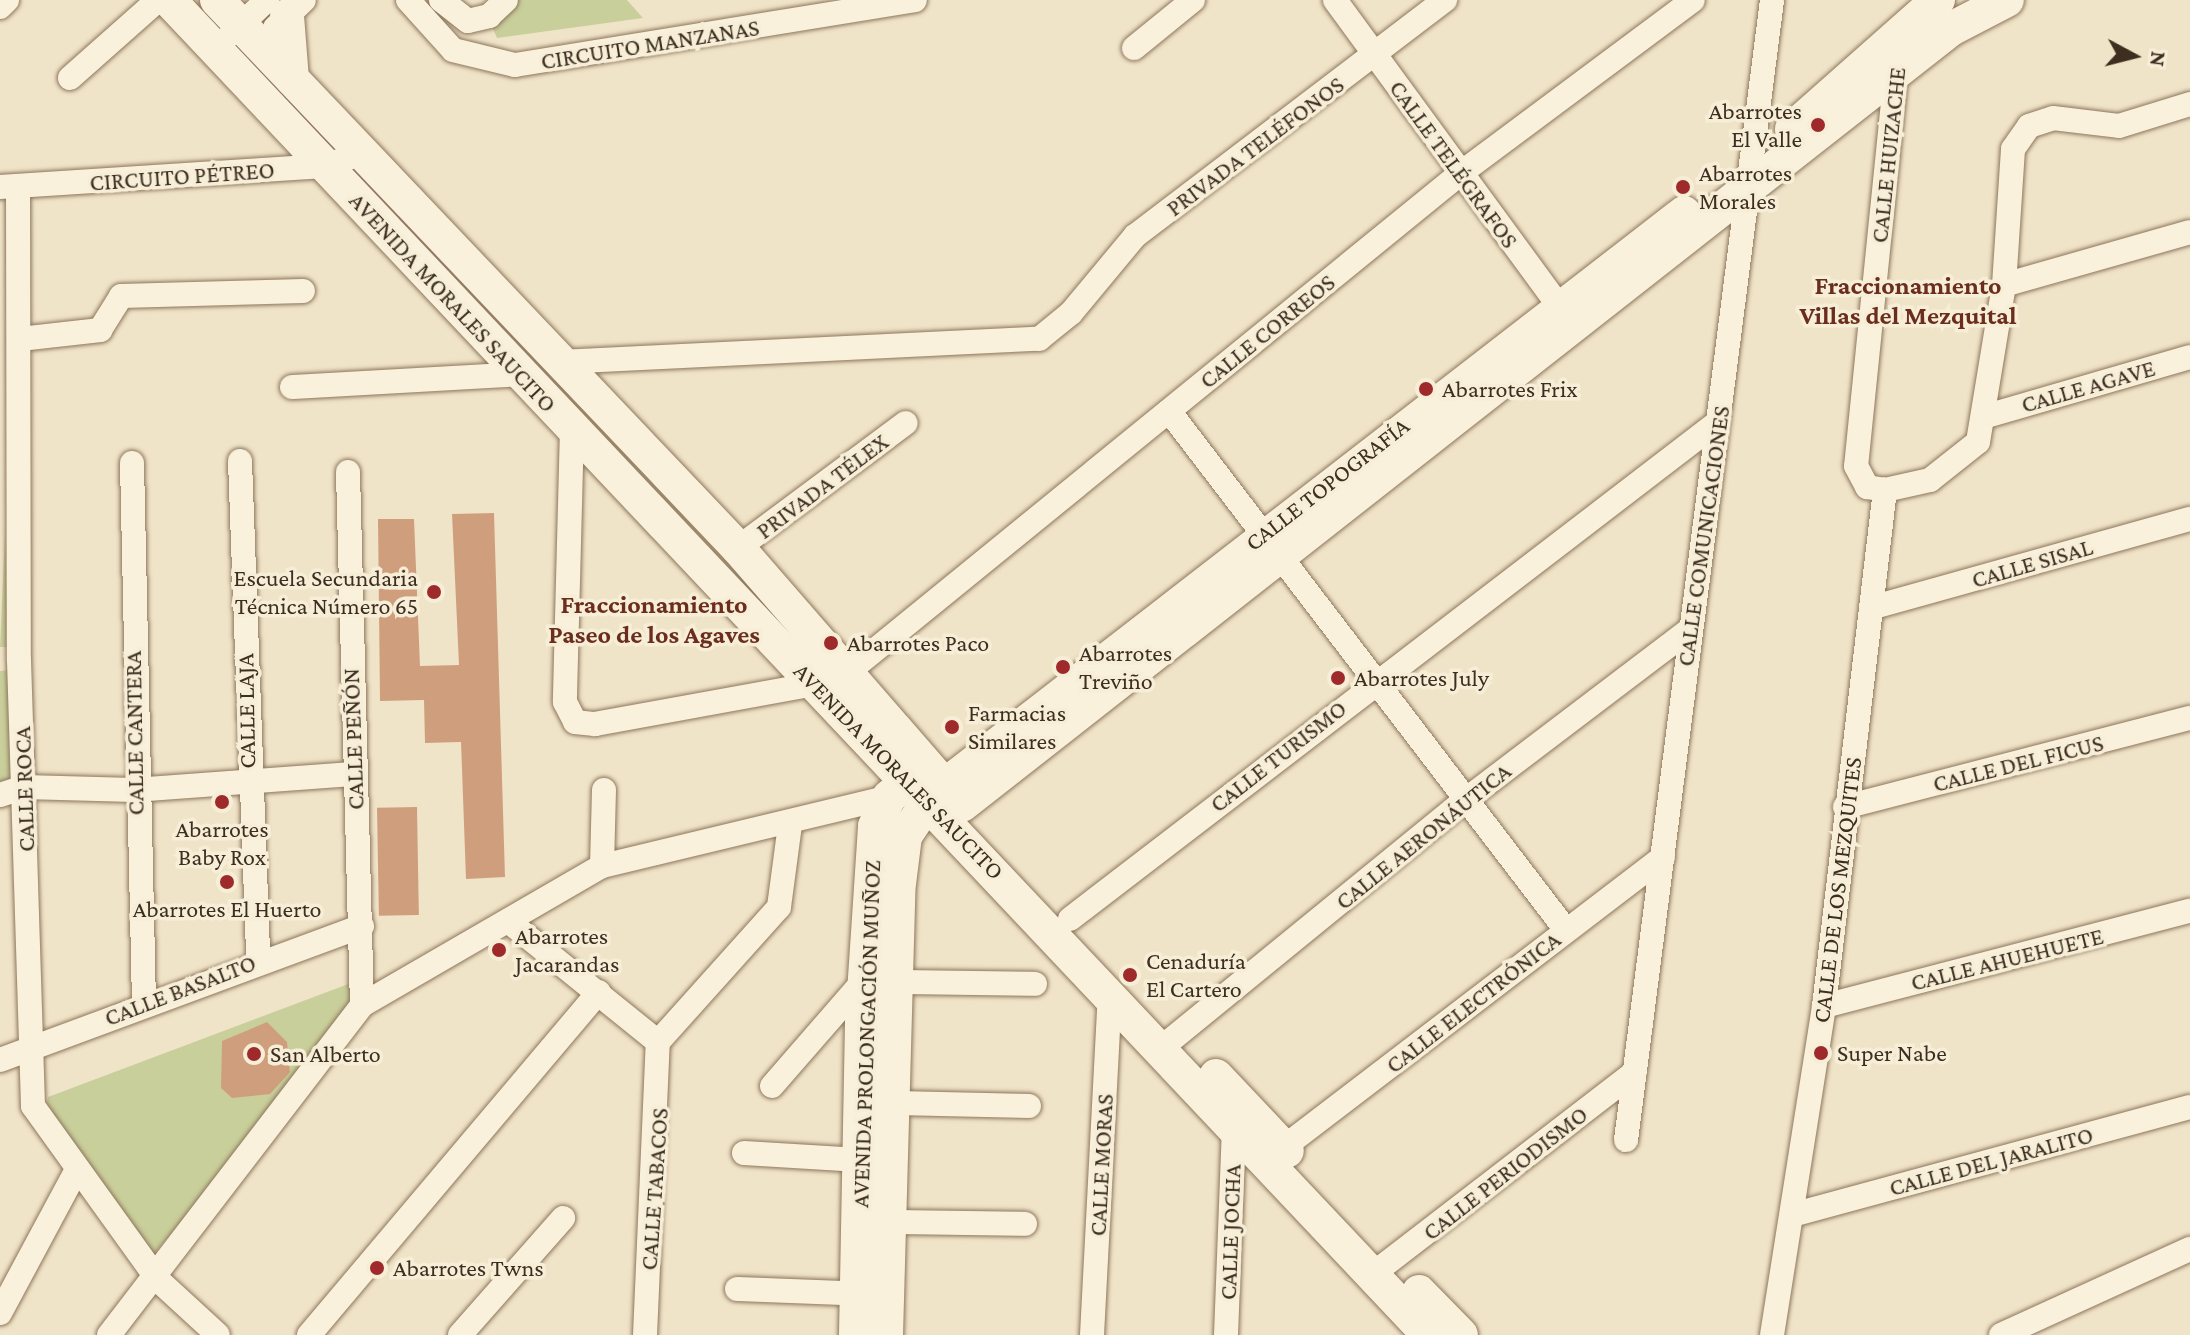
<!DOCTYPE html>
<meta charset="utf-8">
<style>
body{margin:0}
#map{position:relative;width:2190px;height:1335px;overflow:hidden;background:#f0e4c8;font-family:"Crimson Pro",serif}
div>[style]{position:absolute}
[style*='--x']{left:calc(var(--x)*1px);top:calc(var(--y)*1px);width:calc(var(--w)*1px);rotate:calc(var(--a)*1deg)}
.green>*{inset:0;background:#c9cf9b}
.building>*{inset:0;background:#cf9f7d;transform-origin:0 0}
.roads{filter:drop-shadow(0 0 2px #8d765c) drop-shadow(0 0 2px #8d765c)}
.street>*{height:24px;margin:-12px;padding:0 12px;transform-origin:12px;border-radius:12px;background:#faf1dc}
.secondary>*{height:34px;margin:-17px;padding:0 17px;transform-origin:17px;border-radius:17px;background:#faf1dc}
.dots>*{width:22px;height:22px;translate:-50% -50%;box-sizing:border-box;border:4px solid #f7eed8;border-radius:50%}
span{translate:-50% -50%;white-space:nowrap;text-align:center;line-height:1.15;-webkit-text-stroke:7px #f7eed8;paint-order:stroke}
.street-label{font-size:24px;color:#3d2e20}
.poi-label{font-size:24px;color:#3d2e20}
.right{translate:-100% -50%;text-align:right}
.left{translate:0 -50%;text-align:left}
.neighbourhood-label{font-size:26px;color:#6b2e1e;font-weight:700}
.north{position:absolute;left:2094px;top:16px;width:80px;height:80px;-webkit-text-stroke:6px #f7eed8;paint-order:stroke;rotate:97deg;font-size:22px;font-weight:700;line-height:32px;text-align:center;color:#3d2e20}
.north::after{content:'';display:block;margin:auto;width:28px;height:36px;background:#3d2e20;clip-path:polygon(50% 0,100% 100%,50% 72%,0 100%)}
</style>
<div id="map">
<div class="green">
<i style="clip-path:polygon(518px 0,627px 0,643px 18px,497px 38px,491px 24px)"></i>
<i style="clip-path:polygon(5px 533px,8px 647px,0 647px)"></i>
<i style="clip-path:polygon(8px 670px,10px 781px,0 784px,0 671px)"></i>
<i style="clip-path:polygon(351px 983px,356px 1008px,154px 1254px,46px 1112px,48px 1097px)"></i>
</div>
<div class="building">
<i style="clip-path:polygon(494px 513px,505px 877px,466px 879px,461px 742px,425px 743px,424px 700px,380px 701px,378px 519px,414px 519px,420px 666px,459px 665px,452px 514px)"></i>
<i style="left:417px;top:807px;width:108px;height:40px;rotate:89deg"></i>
<i style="clip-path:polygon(267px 1022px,287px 1042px,290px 1072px,270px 1094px,232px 1098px,221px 1088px,222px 1041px)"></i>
</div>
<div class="roads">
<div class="street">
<i style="--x:408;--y:0;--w:67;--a:48"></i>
<i style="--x:453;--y:50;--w:64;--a:13.6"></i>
<i style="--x:515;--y:65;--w:405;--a:-9.2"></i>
<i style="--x:441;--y:0;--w:34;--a:38"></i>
<i style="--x:468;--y:21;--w:22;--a:-13"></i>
<i style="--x:489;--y:16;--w:23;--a:-43"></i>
<i style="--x:1335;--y:0;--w:399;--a:53.8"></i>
<i style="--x:0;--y:7;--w:10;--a:-45"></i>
<i style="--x:275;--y:28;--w:40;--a:-44"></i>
<i style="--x:231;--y:34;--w:50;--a:-43.4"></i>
<i style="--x:1134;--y:48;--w:76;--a:-39.1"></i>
<i style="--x:1896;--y:73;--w:395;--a:95.8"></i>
<i style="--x:1856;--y:466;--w:24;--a:62"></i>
<i style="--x:1867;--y:487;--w:18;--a:9"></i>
<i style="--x:1885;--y:490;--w:46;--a:-12.5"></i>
<i style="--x:1930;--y:480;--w:61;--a:-38.4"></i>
<i style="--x:1978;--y:442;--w:159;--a:-80.6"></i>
<i style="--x:2004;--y:285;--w:136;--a:-86.2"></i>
<i style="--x:2013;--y:149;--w:28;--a:-55"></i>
<i style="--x:2029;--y:126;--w:25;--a:-18"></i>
<i style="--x:2053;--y:118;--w:66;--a:6.9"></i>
<i style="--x:2119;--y:126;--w:74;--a:-17.2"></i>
<i style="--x:70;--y:78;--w:118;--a:-41.6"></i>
<i style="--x:18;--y:186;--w:474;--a:89.9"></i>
<i style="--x:19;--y:660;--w:446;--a:88.2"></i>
<i style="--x:33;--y:1106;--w:214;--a:54.3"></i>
<i style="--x:158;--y:1280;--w:81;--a:42.5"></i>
<i style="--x:0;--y:187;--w:325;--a:-3.7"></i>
<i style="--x:324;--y:166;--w:41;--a:-18.4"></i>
<i style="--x:2004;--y:285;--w:193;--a:-15.9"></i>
<i style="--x:20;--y:339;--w:81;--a:-6.4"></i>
<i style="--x:100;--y:330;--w:40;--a:-58"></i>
<i style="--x:121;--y:296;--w:182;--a:-1.6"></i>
<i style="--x:561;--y:362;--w:479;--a:-2.8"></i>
<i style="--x:1039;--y:339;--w:41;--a:-39.1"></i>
<i style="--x:1071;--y:313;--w:100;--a:-50.3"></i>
<i style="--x:1135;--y:236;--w:390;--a:-37.3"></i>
<i style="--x:292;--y:387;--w:229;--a:-3.2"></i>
<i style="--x:1169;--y:411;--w:653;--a:52.59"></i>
<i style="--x:1987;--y:416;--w:211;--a:-16.2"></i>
<i style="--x:572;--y:428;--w:274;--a:91.5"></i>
<i style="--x:565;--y:702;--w:22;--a:63"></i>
<i style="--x:575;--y:722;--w:20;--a:6"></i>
<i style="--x:595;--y:724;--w:224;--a:-10.3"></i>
<i style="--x:240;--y:461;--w:499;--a:87.9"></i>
<i style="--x:132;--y:463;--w:541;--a:88.73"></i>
<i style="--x:348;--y:472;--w:533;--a:88.5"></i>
<i style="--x:738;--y:548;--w:209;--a:-36.7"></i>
<i style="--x:1874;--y:607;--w:328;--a:-15.6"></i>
<i style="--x:848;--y:672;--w:790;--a:-39.15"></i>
<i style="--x:1461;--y:173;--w:289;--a:-36.7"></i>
<i style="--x:0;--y:795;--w:25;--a:-18"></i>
<i style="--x:24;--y:787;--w:110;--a:1.6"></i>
<i style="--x:134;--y:790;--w:219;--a:-4.2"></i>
<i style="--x:1845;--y:807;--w:356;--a:-14.5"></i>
<i style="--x:602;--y:866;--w:76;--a:-88.5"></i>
<i style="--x:1070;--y:919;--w:817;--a:-37.49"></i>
<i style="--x:508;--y:921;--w:193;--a:38.9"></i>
<i style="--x:896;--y:982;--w:139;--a:0.8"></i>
<i style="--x:1824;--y:1006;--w:378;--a:-14.6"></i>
<i style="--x:658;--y:1042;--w:181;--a:-48.1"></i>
<i style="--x:779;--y:907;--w:83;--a:-82.4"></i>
<i style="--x:1161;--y:1048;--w:396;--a:-39.2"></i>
<i style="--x:1468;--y:798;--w:278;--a:-37.2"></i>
<i style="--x:0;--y:1060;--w:386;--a:-20.3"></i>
<i style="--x:772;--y:1086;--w:142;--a:-49"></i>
<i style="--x:897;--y:1103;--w:132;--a:1.3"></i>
<i style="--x:1626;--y:1140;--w:1149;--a:-82.7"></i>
<i style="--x:1284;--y:1147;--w:477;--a:-37.4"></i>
<i style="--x:744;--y:1153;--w:116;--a:3.5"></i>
<i style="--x:1792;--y:1215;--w:412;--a:-15.2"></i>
<i style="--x:890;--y:1222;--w:135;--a:0.8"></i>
<i style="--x:1374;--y:1273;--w:329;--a:-37.6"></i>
<i style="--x:737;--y:1289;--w:133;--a:2.2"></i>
<i style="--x:0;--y:1313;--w:159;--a:-61.8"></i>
<i style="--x:109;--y:1335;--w:416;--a:-52.5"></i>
<i style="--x:362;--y:1005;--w:277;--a:-30.1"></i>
<i style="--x:602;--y:866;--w:295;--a:-13.5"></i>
<i style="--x:309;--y:1335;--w:449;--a:-49.8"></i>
<i style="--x:460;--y:1335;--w:156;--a:-48.6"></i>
<i style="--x:645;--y:1335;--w:293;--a:-87.5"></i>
<i style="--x:1092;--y:1335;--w:339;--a:-87"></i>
<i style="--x:1226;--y:1335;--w:206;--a:-87.8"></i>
<i style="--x:1772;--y:1335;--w:333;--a:-81"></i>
<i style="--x:1824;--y:1006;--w:520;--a:-83.26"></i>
<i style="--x:2001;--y:1335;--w:208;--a:-24.5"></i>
</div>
<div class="secondary">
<i style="--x:169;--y:0;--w:1836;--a:46.66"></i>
<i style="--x:217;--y:0;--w:756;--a:46.45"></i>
<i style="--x:738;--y:548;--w:303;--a:49"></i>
<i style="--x:287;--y:16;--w:63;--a:85.5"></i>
<i style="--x:1792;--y:129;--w:195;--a:-41.5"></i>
<i style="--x:944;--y:786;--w:936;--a:-37.75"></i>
<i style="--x:962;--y:805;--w:1257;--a:-38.12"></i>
<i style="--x:1951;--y:29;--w:63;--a:-27.4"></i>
<i style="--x:1216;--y:1076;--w:103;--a:46.6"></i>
<i style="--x:1419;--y:1292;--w:60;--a:45.7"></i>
<i style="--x:856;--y:1335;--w:312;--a:-88.9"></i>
<i style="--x:862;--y:1023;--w:197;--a:-86.2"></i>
<i style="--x:875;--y:826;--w:32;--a:-64"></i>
<i style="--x:889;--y:797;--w:28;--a:-39"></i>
<i style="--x:911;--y:779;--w:21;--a:11"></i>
<i style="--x:886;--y:1335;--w:443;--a:-88.4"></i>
<i style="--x:898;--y:892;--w:56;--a:-82.9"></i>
<i style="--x:905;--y:836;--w:43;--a:-56.3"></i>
</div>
</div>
<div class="dots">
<i style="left:1818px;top:125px;background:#9e2a2b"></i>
<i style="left:1683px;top:187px;background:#9e2a2b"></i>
<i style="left:1426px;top:389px;background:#9e2a2b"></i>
<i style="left:434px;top:592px;background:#9e2a2b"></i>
<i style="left:831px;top:643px;background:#9e2a2b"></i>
<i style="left:1063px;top:667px;background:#9e2a2b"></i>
<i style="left:1338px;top:678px;background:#9e2a2b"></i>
<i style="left:952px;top:727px;background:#9e2a2b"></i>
<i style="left:222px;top:802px;background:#9e2a2b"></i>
<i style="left:227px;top:882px;background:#9e2a2b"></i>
<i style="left:499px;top:950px;background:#9e2a2b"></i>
<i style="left:1130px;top:975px;background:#9e2a2b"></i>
<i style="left:1821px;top:1053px;background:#9e2a2b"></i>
<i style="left:254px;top:1054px;background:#9e2a2b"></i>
<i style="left:377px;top:1268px;background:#9e2a2b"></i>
</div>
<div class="street-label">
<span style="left:650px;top:44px;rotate:-9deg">CIRCUITO MANZANAS</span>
<span style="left:1255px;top:146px;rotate:-37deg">PRIVADA TELÉFONOS</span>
<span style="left:1888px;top:155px;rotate:-84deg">CALLE HUIZACHE</span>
<span style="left:1454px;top:164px;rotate:54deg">CALLE TELÉGRAFOS</span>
<span style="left:182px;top:176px;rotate:-4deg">CIRCUITO PÉTREO</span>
<span style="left:453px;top:302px;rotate:47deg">AVENIDA MORALES SAUCITO</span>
<span style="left:1267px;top:331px;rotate:-39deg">CALLE CORREOS</span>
<span style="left:2088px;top:386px;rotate:-16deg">CALLE AGAVE</span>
<span style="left:1327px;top:484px;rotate:-38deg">CALLE TOPOGRAFÍA</span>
<span style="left:822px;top:486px;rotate:-37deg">PRIVADA TÉLEX</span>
<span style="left:1703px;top:536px;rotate:-82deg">CALLE COMUNICACIONES</span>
<span style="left:2032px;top:563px;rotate:-16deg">CALLE SISAL</span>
<span style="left:246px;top:711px;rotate:-91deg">CALLE LAJA</span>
<span style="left:134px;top:733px;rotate:-91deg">CALLE CANTERA</span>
<span style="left:353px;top:739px;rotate:-92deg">CALLE PEÑÓN</span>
<span style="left:1278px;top:756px;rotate:-38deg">CALLE TURISMO</span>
<span style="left:2018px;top:763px;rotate:-14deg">CALLE DEL FICUS</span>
<span style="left:899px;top:771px;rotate:46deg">AVENIDA MORALES SAUCITO</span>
<span style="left:24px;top:789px;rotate:-92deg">CALLE ROCA</span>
<span style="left:1423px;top:836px;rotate:-39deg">CALLE AERONÁUTICA</span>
<span style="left:1837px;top:890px;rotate:-83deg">CALLE DE LOS MEZQUITES</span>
<span style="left:2007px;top:959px;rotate:-14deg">CALLE AHUEHUETE</span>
<span style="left:180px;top:990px;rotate:-21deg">CALLE BASALTO</span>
<span style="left:1473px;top:1002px;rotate:-38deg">CALLE ELECTRÓNICA</span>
<span style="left:866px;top:1034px;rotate:-88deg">AVENIDA PROLONGACIÓN MUÑOZ</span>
<span style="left:1991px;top:1161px;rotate:-15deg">CALLE DEL JARALITO</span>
<span style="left:1101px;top:1165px;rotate:-87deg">CALLE MORAS</span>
<span style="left:1505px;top:1173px;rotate:-38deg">CALLE PERIODISMO</span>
<span style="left:654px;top:1189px;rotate:-86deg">CALLE TABACOS</span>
<span style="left:1230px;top:1232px;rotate:-88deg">CALLE JOCHA</span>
</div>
<div class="poi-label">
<span class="right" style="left:1802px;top:125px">Abarrotes<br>El Valle</span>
<span class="left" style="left:1699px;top:187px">Abarrotes<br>Morales</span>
<span class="left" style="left:1442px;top:389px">Abarrotes Frix</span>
<span class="right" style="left:418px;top:592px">Escuela Secundaria<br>Técnica Número 65</span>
<span class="left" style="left:847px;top:643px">Abarrotes Paco</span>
<span class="left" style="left:1079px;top:667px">Abarrotes<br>Treviño</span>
<span class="left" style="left:1354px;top:678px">Abarrotes July</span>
<span class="left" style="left:968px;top:727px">Farmacias<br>Similares</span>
<span style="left:222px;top:843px">Abarrotes<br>Baby Rox</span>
<span style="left:227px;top:909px">Abarrotes El Huerto</span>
<span class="left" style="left:515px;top:950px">Abarrotes<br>Jacarandas</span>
<span class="left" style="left:1146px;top:975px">Cenaduría<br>El Cartero</span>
<span class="left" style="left:1837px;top:1053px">Super Nabe</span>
<span class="left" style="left:270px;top:1054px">San Alberto</span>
<span class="left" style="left:393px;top:1268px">Abarrotes Twns</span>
</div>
<div class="neighbourhood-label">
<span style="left:1908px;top:301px">Fraccionamiento<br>Villas del Mezquital</span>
<span style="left:654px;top:620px">Fraccionamiento<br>Paseo de los Agaves</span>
</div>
<div class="north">N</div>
</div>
